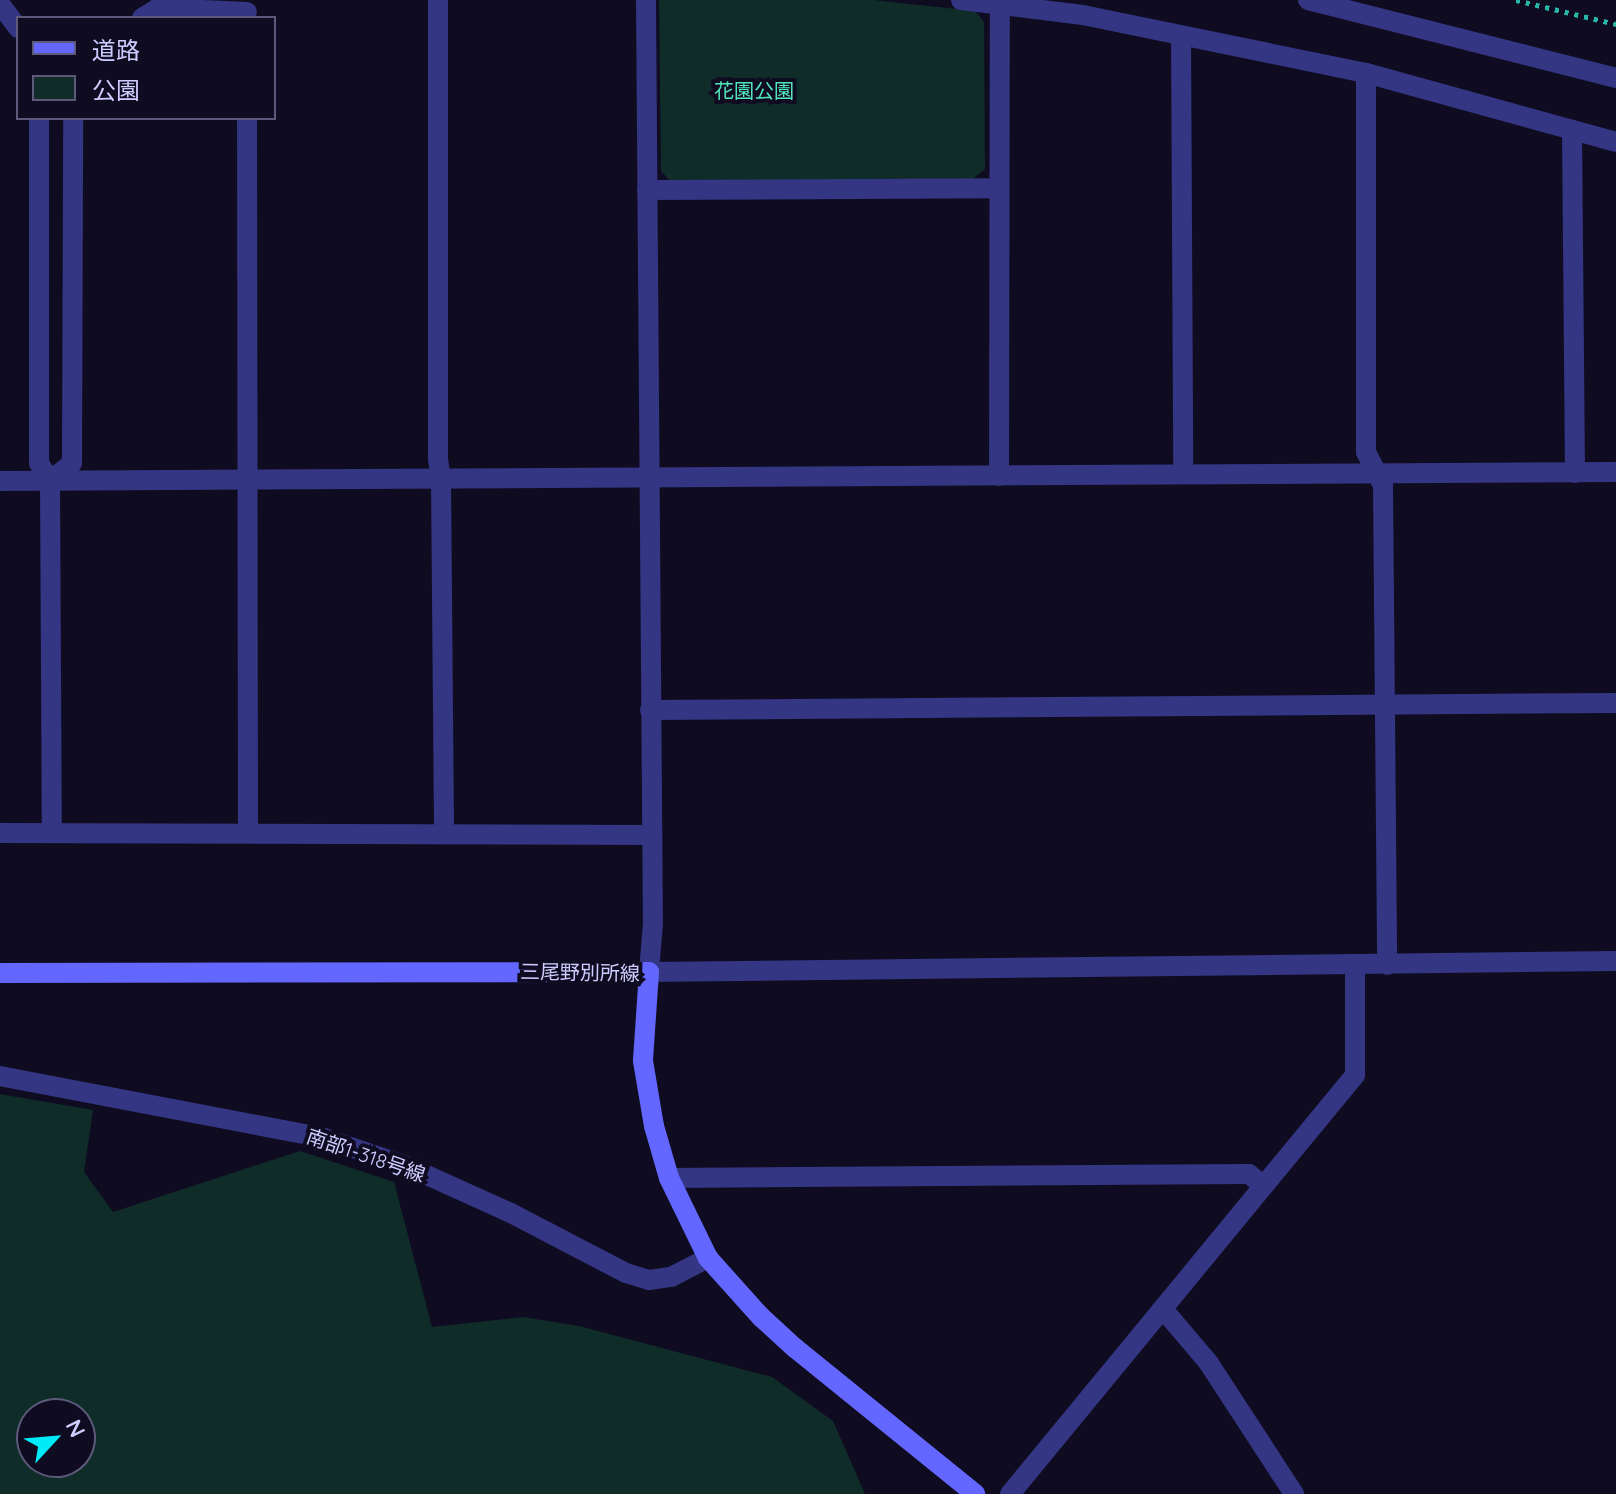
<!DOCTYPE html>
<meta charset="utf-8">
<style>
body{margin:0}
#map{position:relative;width:1616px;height:1494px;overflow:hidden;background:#0f0c21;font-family:Quicksand,"Noto Sans JP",sans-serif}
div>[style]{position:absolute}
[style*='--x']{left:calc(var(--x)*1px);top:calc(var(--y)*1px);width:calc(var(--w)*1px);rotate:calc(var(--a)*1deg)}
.green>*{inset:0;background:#0f2c29}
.path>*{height:5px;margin-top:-2.5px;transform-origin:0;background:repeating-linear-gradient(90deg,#27b8a8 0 4px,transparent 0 10px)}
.minor>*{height:20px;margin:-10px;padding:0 10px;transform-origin:10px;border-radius:10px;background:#343583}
.tertiary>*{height:20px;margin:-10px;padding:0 10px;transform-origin:10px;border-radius:10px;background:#343583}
.secondary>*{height:20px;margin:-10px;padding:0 10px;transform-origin:10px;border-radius:10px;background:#6367ff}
span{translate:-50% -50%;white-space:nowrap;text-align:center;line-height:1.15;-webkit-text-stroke:8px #0f0c21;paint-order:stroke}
.park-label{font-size:20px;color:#52e5b9}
.street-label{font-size:20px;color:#cfccff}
.legend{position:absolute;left:16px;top:16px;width:260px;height:104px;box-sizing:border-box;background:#0f0c21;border:2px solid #5c597a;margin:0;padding:10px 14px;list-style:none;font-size:24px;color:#cfccff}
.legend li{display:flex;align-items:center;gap:16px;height:40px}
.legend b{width:40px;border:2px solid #5c597a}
.north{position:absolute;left:16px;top:1398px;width:80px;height:80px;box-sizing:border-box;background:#0f0c21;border:2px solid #5c597a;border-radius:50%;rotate:64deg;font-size:22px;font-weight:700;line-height:32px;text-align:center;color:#cfccff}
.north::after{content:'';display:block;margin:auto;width:28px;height:36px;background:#00ebf7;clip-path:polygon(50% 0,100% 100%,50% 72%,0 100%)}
</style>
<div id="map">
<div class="green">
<i style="clip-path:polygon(659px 0,873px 0,975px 11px,984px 22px,985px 169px,973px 179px,671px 182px,661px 171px)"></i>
<i style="clip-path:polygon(evenodd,0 1094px,93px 1110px,84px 1172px,113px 1212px,300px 1151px,394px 1182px,432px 1327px,523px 1317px,579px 1326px,772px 1377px,833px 1421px,865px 1494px,0 1494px,0 1094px,32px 1414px,80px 1414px,80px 1462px,32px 1462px,32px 1414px)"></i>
</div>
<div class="path">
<i style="--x:1516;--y:0;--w:103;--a:13.5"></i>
</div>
<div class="minor">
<i style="--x:438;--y:0;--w:459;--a:90"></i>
<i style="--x:438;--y:459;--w:22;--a:82"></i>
<i style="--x:441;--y:481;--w:352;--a:89.5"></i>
<i style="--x:646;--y:0;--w:923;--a:89.57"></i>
<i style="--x:653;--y:923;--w:49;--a:94.7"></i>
<i style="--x:961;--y:0;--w:123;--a:7"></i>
<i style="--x:1083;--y:15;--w:289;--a:11.6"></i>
<i style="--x:1366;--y:73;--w:259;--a:15.4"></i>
<i style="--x:1308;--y:0;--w:318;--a:14.2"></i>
<i style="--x:0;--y:4;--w:30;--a:53"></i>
<i style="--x:142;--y:18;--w:19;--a:-32"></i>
<i style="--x:158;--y:8;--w:89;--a:2.6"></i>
<i style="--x:1181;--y:36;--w:436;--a:89.7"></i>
<i style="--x:1366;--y:73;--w:379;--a:90"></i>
<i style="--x:1366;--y:452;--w:38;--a:63"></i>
<i style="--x:1383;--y:486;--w:479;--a:89.5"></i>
<i style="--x:39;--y:118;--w:345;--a:90"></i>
<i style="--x:39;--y:463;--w:21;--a:59"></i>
<i style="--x:50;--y:481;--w:352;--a:89.7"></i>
<i style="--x:247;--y:118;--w:715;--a:89.92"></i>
<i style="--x:1572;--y:130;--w:343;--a:89.5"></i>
<i style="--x:647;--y:190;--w:352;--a:-0.3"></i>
<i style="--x:999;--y:476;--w:472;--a:-89.9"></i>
<i style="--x:0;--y:481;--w:1616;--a:-0.32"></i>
<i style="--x:50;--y:481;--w:28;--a:-39"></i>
<i style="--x:72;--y:463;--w:345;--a:-89.8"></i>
<i style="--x:650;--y:710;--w:966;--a:-0.42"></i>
<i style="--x:0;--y:833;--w:650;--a:0.18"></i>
<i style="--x:0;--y:1076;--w:330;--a:10.8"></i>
<i style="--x:324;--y:1138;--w:90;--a:18.8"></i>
<i style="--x:409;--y:1167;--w:112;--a:24.3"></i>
<i style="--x:511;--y:1213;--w:130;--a:27.6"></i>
<i style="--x:626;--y:1273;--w:24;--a:17"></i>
<i style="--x:649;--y:1280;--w:22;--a:-8"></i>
<i style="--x:671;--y:1277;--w:42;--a:-27.2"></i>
<i style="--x:669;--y:1178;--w:580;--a:-0.4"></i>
<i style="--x:1249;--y:1174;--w:19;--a:39"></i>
<i style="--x:1163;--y:1309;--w:70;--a:49.7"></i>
<i style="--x:1208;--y:1362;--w:158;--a:56.9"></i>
<i style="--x:1010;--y:1494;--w:543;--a:-50.53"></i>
<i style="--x:1355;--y:1075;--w:111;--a:-90"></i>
</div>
<div class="tertiary">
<i style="--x:649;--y:972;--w:967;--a:-0.65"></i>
</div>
<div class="secondary">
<i style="--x:0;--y:973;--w:649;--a:-0.09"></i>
<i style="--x:649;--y:972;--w:89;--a:93.9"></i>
<i style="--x:643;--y:1061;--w:66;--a:80.4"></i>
<i style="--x:654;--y:1126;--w:54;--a:73.9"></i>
<i style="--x:669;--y:1178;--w:89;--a:64"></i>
<i style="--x:708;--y:1258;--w:79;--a:48.1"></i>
<i style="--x:761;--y:1317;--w:46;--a:42.4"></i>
<i style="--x:795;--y:1348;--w:232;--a:39"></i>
</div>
<div class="park-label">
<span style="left:754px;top:90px">花園公園</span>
</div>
<div class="street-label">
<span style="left:580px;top:972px;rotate:1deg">三尾野別所線</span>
<span style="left:366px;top:1155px;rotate:19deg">南部1-318号線</span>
</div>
<ul class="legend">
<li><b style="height:10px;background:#6367ff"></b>道路</li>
<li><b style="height:22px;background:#0f2c29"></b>公園</li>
</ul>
<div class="north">N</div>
</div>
